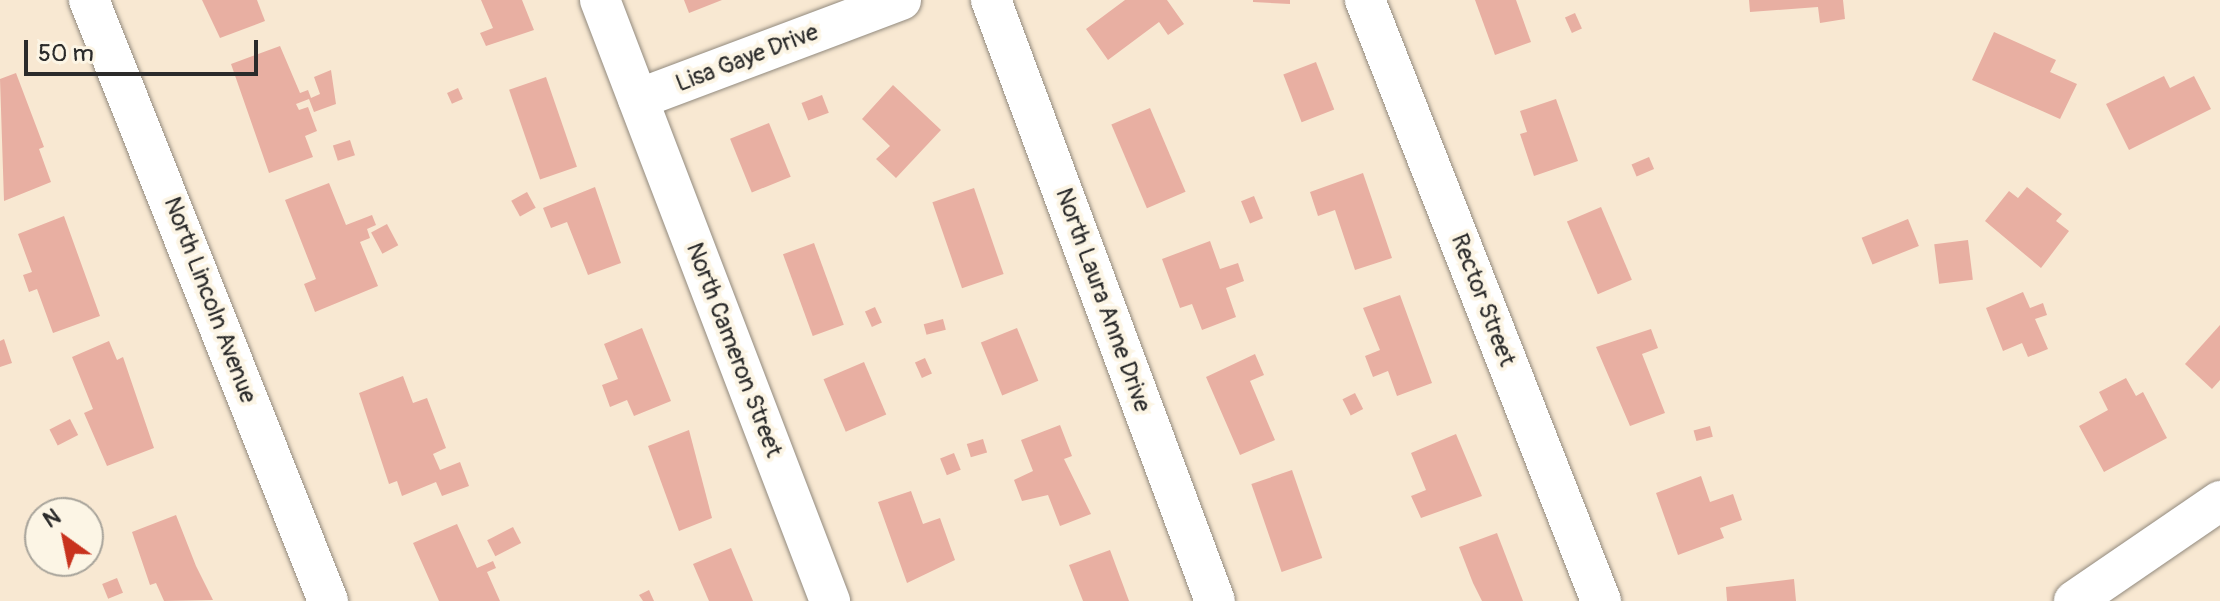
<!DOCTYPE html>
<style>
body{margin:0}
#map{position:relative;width:2220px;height:601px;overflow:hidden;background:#f8e8d2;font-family:Pangolin,sans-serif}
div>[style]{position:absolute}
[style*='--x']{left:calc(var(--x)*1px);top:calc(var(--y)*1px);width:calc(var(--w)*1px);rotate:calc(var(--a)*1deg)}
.building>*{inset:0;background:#e8afa2;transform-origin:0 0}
.roads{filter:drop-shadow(0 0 2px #928a7e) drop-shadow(0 0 2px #928a7e)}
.minor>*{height:40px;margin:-20px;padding:0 20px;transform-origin:20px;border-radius:20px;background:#fff}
span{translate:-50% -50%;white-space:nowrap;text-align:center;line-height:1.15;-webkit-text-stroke:8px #fcf5e5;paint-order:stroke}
.street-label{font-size:24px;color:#2b2b2b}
.north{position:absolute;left:24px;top:497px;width:80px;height:80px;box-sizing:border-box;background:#fcf5e5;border:2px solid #a8a49b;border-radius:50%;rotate:327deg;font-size:22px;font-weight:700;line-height:32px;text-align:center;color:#2b2b2b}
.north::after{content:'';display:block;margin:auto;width:28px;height:36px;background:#c8321e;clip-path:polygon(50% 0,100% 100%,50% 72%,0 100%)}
.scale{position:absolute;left:24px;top:40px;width:234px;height:36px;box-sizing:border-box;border:4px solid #2b2b2b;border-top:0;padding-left:10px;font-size:24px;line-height:28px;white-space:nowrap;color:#2b2b2b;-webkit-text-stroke:6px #fcf5e5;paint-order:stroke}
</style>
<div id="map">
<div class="building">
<i style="clip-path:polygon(202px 0,257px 0,265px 21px,220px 38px)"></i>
<i style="clip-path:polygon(481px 0,522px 0,534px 30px,486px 46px,480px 33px,493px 28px)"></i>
<i style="clip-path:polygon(684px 0,722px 0,689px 13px)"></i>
<i style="clip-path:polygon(1125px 0,1167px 0,1184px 24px,1168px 35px,1159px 22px,1108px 60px,1086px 29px)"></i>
<i style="clip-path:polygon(1253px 0,1290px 0,1290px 4px,1253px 2px)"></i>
<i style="clip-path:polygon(1475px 0,1516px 0,1531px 42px,1495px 55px)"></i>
<i style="clip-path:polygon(1749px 0,1843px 0,1845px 19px,1820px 23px,1818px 7px,1750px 12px)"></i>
<i style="left:1575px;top:13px;width:17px;height:11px;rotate:66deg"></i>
<i style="clip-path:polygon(1994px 32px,2056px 60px,2050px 72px,2077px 84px,2060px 119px,1972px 80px)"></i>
<i style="clip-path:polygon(280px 46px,300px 93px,308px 90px,311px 98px,320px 94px,314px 77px,331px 70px,336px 104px,314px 112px,309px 99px,296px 104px,299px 110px,308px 107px,317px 131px,305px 136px,313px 157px,269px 173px,231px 64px)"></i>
<i style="left:1316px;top:62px;width:51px;height:35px;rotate:69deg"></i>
<i style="clip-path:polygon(16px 73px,44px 147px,39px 149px,51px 182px,4px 201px,0 79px)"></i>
<i style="clip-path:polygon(2164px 76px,2170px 88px,2194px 76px,2211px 109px,2129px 150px,2106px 104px)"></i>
<i style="left:546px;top:77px;width:95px;height:39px;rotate:71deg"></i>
<i style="clip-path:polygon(893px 85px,941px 130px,896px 178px,876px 159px,890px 146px,862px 119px)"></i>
<i style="left:458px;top:88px;width:12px;height:12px;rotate:66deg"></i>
<i style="left:822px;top:95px;width:19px;height:22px;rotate:69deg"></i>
<i style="clip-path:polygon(1556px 99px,1578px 161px,1534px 176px,1520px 134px,1527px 132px,1520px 111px)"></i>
<i style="left:1150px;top:108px;width:91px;height:42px;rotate:67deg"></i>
<i style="left:769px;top:123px;width:58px;height:42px;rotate:68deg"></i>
<i style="left:350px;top:140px;width:16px;height:18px;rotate:72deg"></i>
<i style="left:1649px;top:157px;width:13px;height:19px;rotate:67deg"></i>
<i style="clip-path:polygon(1363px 173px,1392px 258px,1355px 270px,1335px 210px,1318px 216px,1310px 192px)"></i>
<i style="clip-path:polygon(329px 183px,346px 225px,372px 215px,376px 225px,367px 229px,370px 238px,360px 242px,378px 286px,315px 312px,304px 284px,316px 279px,285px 200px)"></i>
<i style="clip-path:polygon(595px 187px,621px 263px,588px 275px,567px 222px,551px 228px,543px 208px)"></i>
<i style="clip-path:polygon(2027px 187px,2062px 214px,2056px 221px,2069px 231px,2041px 268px,1985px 221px,2009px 191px,2018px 198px)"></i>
<i style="left:974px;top:188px;width:91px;height:44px;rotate:71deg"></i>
<i style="left:527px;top:192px;width:18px;height:18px;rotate:61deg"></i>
<i style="left:1254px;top:196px;width:24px;height:14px;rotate:68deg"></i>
<i style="left:1601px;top:207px;width:79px;height:37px;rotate:67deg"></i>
<i style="clip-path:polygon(64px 216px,100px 316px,53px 333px,37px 289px,29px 292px,23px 275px,32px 272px,18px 234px)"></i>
<i style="left:1908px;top:219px;width:29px;height:50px;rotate:68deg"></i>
<i style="left:387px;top:224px;width:24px;height:18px;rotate:62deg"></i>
<i style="left:1968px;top:240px;width:40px;height:34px;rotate:83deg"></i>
<i style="clip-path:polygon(1210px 241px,1220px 269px,1238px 263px,1244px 281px,1226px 288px,1236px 317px,1202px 330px,1192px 304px,1180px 308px,1162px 259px)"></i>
<i style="left:814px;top:243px;width:87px;height:33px;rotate:70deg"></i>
<i style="clip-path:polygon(2023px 292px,2030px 308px,2043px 303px,2047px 315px,2035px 319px,2048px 349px,2028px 357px,2022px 343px,2003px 351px,1986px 308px)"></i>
<i style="clip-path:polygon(1400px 295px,1432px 383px,1397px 396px,1388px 371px,1373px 377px,1365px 356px,1380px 350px,1363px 308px)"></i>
<i style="left:875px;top:307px;width:17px;height:11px;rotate:66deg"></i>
<i style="left:943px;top:319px;width:11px;height:20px;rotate:75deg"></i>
<i style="clip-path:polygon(2220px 325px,2220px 380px,2212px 389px,2185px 364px)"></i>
<i style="clip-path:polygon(642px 328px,671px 401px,634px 416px,627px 400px,610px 407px,602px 385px,618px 379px,604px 344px)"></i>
<i style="left:1017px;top:328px;width:57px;height:39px;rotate:68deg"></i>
<i style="clip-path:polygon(1651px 329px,1658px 348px,1642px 354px,1665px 413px,1630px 426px,1596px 347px)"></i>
<i style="clip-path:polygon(4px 339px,12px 363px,0 367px,0 341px)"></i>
<i style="clip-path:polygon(109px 341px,117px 360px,123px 357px,154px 448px,107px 466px,84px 413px,93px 409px,72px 357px)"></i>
<i style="clip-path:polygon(1255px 354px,1264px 375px,1250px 381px,1275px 440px,1240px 455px,1206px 377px)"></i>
<i style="left:925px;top:358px;width:17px;height:11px;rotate:66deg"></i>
<i style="left:864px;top:362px;width:57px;height:44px;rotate:67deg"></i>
<i style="clip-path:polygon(403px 376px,413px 403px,427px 398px,446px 448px,433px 454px,440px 470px,460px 462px,469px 486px,442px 496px,436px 482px,402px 496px,397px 481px,389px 484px,359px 393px)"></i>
<i style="clip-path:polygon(2126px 378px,2136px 396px,2143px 392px,2167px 438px,2104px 472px,2079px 426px,2108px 410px,2099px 392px)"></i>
<i style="left:1355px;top:393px;width:18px;height:14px;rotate:63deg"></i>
<i style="left:70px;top:419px;width:18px;height:23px;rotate:63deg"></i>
<i style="clip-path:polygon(1060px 425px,1072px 456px,1064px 459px,1091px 514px,1060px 526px,1048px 495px,1022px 501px,1014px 480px,1033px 471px,1021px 440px)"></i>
<i style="left:1710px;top:426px;width:11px;height:17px;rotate:75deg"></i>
<i style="clip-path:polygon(689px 430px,712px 518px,679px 531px,648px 446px)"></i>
<i style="clip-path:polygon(1456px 434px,1482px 496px,1421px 518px,1411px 496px,1426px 490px,1411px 453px)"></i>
<i style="left:983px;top:439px;width:14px;height:17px;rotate:73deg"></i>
<i style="left:954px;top:453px;width:18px;height:15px;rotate:68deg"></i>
<i style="left:1292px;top:470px;width:93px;height:43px;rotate:71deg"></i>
<i style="clip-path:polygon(1701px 476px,1710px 502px,1733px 494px,1742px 520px,1720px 528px,1724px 538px,1678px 555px,1656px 493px)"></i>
<i style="clip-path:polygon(911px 491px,923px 524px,940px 518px,955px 560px,907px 583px,878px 502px)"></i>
<i style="clip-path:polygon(176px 515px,196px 566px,213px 600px,164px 601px,156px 583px,150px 585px,132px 532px)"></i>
<i style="clip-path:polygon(457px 524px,477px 568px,493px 561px,496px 568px,487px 572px,500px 601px,439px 601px,413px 543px)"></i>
<i style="left:513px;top:527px;width:18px;height:29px;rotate:63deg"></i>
<i style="clip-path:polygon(1497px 533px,1523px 601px,1482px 601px,1473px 583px,1459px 547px)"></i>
<i style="clip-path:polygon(731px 548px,753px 601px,709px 601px,693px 564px)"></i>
<i style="clip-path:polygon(1110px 550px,1129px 601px,1083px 601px,1069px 565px)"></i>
<i style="left:117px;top:578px;width:16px;height:16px;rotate:68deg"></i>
<i style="clip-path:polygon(1794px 579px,1796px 601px,1727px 601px,1726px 587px)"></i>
<i style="clip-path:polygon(649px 590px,654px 601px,643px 601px,639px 595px)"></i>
</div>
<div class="roads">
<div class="minor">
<i style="--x:89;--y:0;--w:647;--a:68.31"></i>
<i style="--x:600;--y:0;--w:644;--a:69.06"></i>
<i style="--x:991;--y:0;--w:641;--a:69.56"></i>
<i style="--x:1365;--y:0;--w:646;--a:68.56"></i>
<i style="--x:638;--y:99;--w:281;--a:-20.6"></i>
<i style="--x:2074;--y:601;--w:177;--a:-34.4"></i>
</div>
</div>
<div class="street-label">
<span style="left:747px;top:58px;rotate:-21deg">Lisa Gaye Drive</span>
<span style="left:210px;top:300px;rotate:69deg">North Lincoln Avenue</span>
<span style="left:1103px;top:300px;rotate:70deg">North Laura Anne Drive</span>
<span style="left:1483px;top:300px;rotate:69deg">Rector Street</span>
<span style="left:734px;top:350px;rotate:69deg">North Cameron Street</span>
</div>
<div class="north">N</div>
<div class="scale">50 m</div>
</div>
